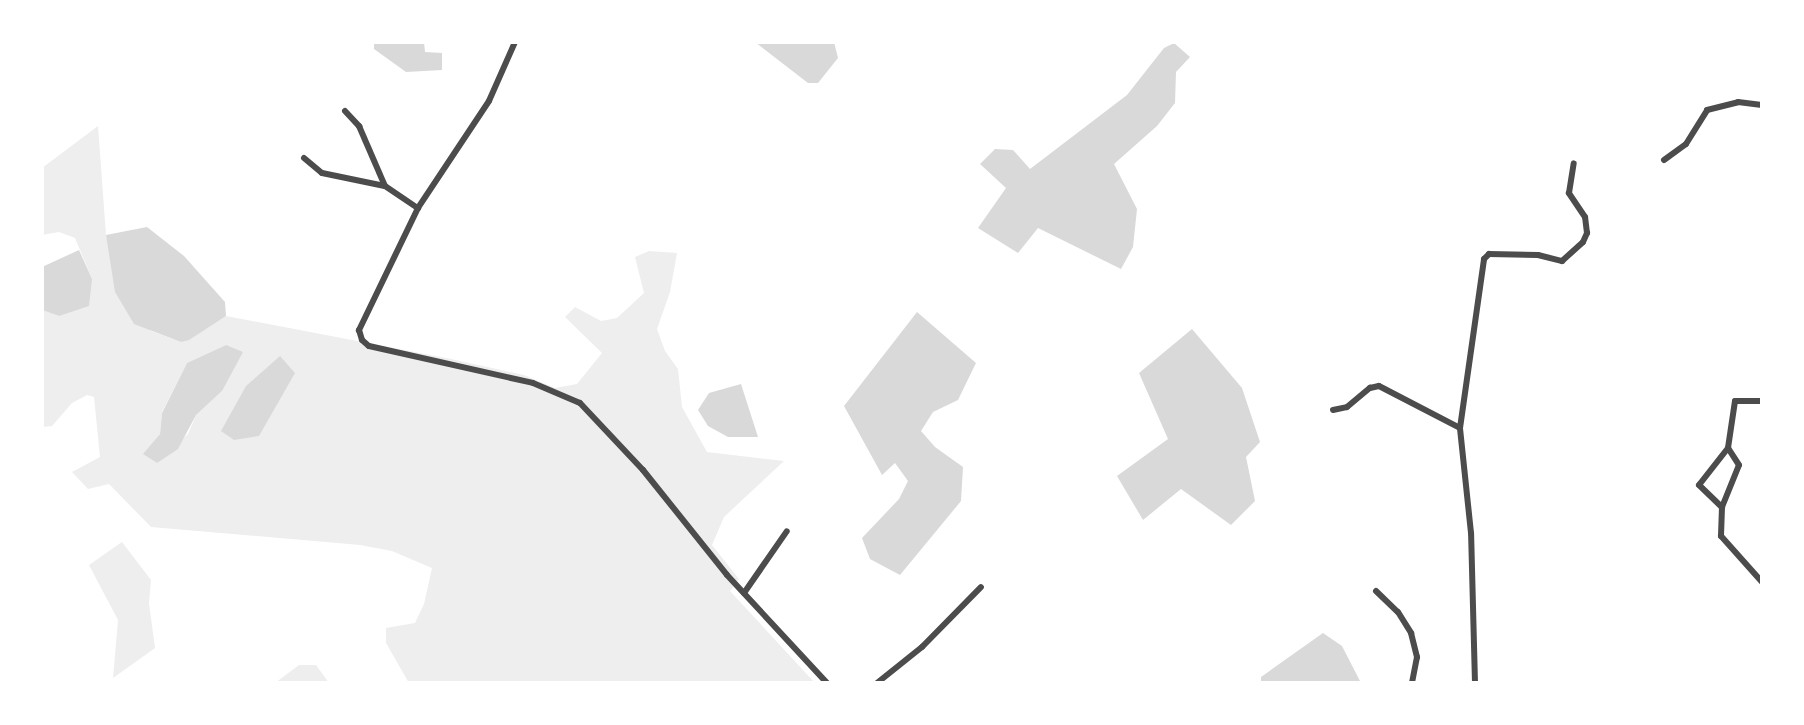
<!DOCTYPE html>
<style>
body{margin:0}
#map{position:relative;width:1804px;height:725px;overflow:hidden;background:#fff;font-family:"PT Sans Narrow",sans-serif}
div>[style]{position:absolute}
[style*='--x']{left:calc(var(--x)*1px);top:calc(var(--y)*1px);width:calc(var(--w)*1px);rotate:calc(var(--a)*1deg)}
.green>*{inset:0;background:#eee}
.water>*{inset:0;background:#d9d9d9}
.minor>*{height:6px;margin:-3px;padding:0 3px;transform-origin:3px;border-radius:3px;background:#4c4c4c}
span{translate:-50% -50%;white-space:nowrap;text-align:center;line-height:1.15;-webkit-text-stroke:8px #fff;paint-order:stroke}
.frame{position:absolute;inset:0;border:44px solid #fff;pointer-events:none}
</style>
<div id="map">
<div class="green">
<i style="clip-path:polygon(evenodd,98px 126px,106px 235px,111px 259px,151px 331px,181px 342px,226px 316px,451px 359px,524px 375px,555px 388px,577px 384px,602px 353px,565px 317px,575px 307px,601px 321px,617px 318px,644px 293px,635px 257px,649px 251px,677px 253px,670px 292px,657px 329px,665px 351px,678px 369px,682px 407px,707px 452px,784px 461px,724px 517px,712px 545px,739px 579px,730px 591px,815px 683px,409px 683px,386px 643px,386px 628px,415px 623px,424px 604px,432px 568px,392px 551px,360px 545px,151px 527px,109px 484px,88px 489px,72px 472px,100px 457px,94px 397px,87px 395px,72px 403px,52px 426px,42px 427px,42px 310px,59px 316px,92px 279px,75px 238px,59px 232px,42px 235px,42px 168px,98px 126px,226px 345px,222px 391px,196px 415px,188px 434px,157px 463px,144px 454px,160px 434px,162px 412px,187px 363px,226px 345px)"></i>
<i style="clip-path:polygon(122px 542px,151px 580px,149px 603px,155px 648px,113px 678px,118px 620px,89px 565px)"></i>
<i style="clip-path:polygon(299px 665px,316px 665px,329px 683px,275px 683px)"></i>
</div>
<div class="water">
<i style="clip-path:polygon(374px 42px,424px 42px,425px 52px,442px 53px,442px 70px,406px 72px,374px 49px)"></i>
<i style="clip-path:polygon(755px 42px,834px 42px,838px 58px,818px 83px,808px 83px)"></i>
<i style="clip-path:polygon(1174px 43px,1190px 57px,1176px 72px,1175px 103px,1157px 126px,1114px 164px,1137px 209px,1133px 247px,1121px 269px,1038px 228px,1018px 253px,978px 228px,1006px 188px,980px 164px,995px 149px,1013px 150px,1030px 169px,1127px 95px,1164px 48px)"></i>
<i style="clip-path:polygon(147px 227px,184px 256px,225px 302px,226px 316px,189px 340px,181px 342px,134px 324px,115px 292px,106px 235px)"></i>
<i style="clip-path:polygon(79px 250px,92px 279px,89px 306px,59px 316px,42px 310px,42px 267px)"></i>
<i style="clip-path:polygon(917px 312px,976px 363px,958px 400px,933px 412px,921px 431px,935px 447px,963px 467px,961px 501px,900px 575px,870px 559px,862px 538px,899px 499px,908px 481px,895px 463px,882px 475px,844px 406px)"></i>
<i style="clip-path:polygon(1192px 329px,1242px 388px,1260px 442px,1246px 457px,1255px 501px,1231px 525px,1181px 489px,1143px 520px,1117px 476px,1168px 439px,1139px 373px)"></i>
<i style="clip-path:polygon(226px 345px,243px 352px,222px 391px,196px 415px,178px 449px,157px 463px,143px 454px,160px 434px,162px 413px,187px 363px)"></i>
<i style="clip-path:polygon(280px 356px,295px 373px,259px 436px,234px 440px,221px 431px,246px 386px)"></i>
<i style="clip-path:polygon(741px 384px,758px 437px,728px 437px,708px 426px,698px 410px,709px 393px)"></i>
<i style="clip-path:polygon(1323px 633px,1342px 646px,1361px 683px,1261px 683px,1261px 677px)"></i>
</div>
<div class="minor">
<i style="--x:515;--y:42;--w:64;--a:113.8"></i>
<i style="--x:489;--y:101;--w:128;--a:123.6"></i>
<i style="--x:418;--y:208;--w:136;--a:115.8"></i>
<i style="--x:359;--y:330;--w:10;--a:73"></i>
<i style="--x:362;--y:340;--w:9;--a:41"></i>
<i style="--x:369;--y:346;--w:168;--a:12.7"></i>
<i style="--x:533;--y:383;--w:51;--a:23.1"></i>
<i style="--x:580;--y:403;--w:92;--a:46.8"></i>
<i style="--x:643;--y:470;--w:134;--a:51.3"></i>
<i style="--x:727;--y:575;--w:147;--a:47.2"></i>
<i style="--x:345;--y:111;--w:21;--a:47"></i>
<i style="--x:359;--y:126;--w:65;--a:66.6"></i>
<i style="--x:385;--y:186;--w:40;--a:34"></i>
<i style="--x:304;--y:158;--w:23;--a:40"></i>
<i style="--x:322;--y:173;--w:64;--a:11.7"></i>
<i style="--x:1664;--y:160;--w:27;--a:-36"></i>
<i style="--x:1686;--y:144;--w:40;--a:-58"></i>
<i style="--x:1707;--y:110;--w:32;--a:-14"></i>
<i style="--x:1738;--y:102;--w:24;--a:7"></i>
<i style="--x:1762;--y:401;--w:27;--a:180"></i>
<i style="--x:1735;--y:401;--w:48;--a:98.5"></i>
<i style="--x:1728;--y:448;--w:47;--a:128.1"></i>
<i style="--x:1699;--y:485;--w:32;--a:44"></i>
<i style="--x:1722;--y:507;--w:29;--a:92"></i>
<i style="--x:1721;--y:536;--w:62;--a:48.3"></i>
<i style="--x:1333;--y:410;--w:14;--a:-12"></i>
<i style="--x:1347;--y:407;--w:30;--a:-40"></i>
<i style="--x:1370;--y:388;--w:9;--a:-13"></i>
<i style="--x:1379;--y:386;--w:91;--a:27.4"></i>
<i style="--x:1722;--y:507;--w:45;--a:-68"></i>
<i style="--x:1739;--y:465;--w:20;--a:-123"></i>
<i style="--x:1376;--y:591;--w:30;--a:44"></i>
<i style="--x:1398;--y:612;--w:25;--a:58"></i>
<i style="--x:1411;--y:633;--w:25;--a:76"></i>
<i style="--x:1417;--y:657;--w:26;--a:101"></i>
<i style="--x:744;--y:593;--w:75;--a:-55.3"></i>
<i style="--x:877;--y:683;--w:58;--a:-38.7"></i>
<i style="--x:922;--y:647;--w:84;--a:-45.5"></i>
<i style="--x:1475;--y:683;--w:150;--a:-91.5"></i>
<i style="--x:1471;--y:533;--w:106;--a:-96"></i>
<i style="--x:1460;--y:428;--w:171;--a:-81.9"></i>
<i style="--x:1484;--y:259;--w:7;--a:-45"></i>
<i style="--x:1489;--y:254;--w:49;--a:1.2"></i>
<i style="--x:1538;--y:255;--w:25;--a:14"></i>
<i style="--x:1562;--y:261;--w:28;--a:-42"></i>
<i style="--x:1583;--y:242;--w:10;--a:-66"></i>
<i style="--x:1587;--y:233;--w:16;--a:-97"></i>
<i style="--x:1585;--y:217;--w:29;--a:-124"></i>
<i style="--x:1569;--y:193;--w:30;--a:-81"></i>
</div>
<div class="frame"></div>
</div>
